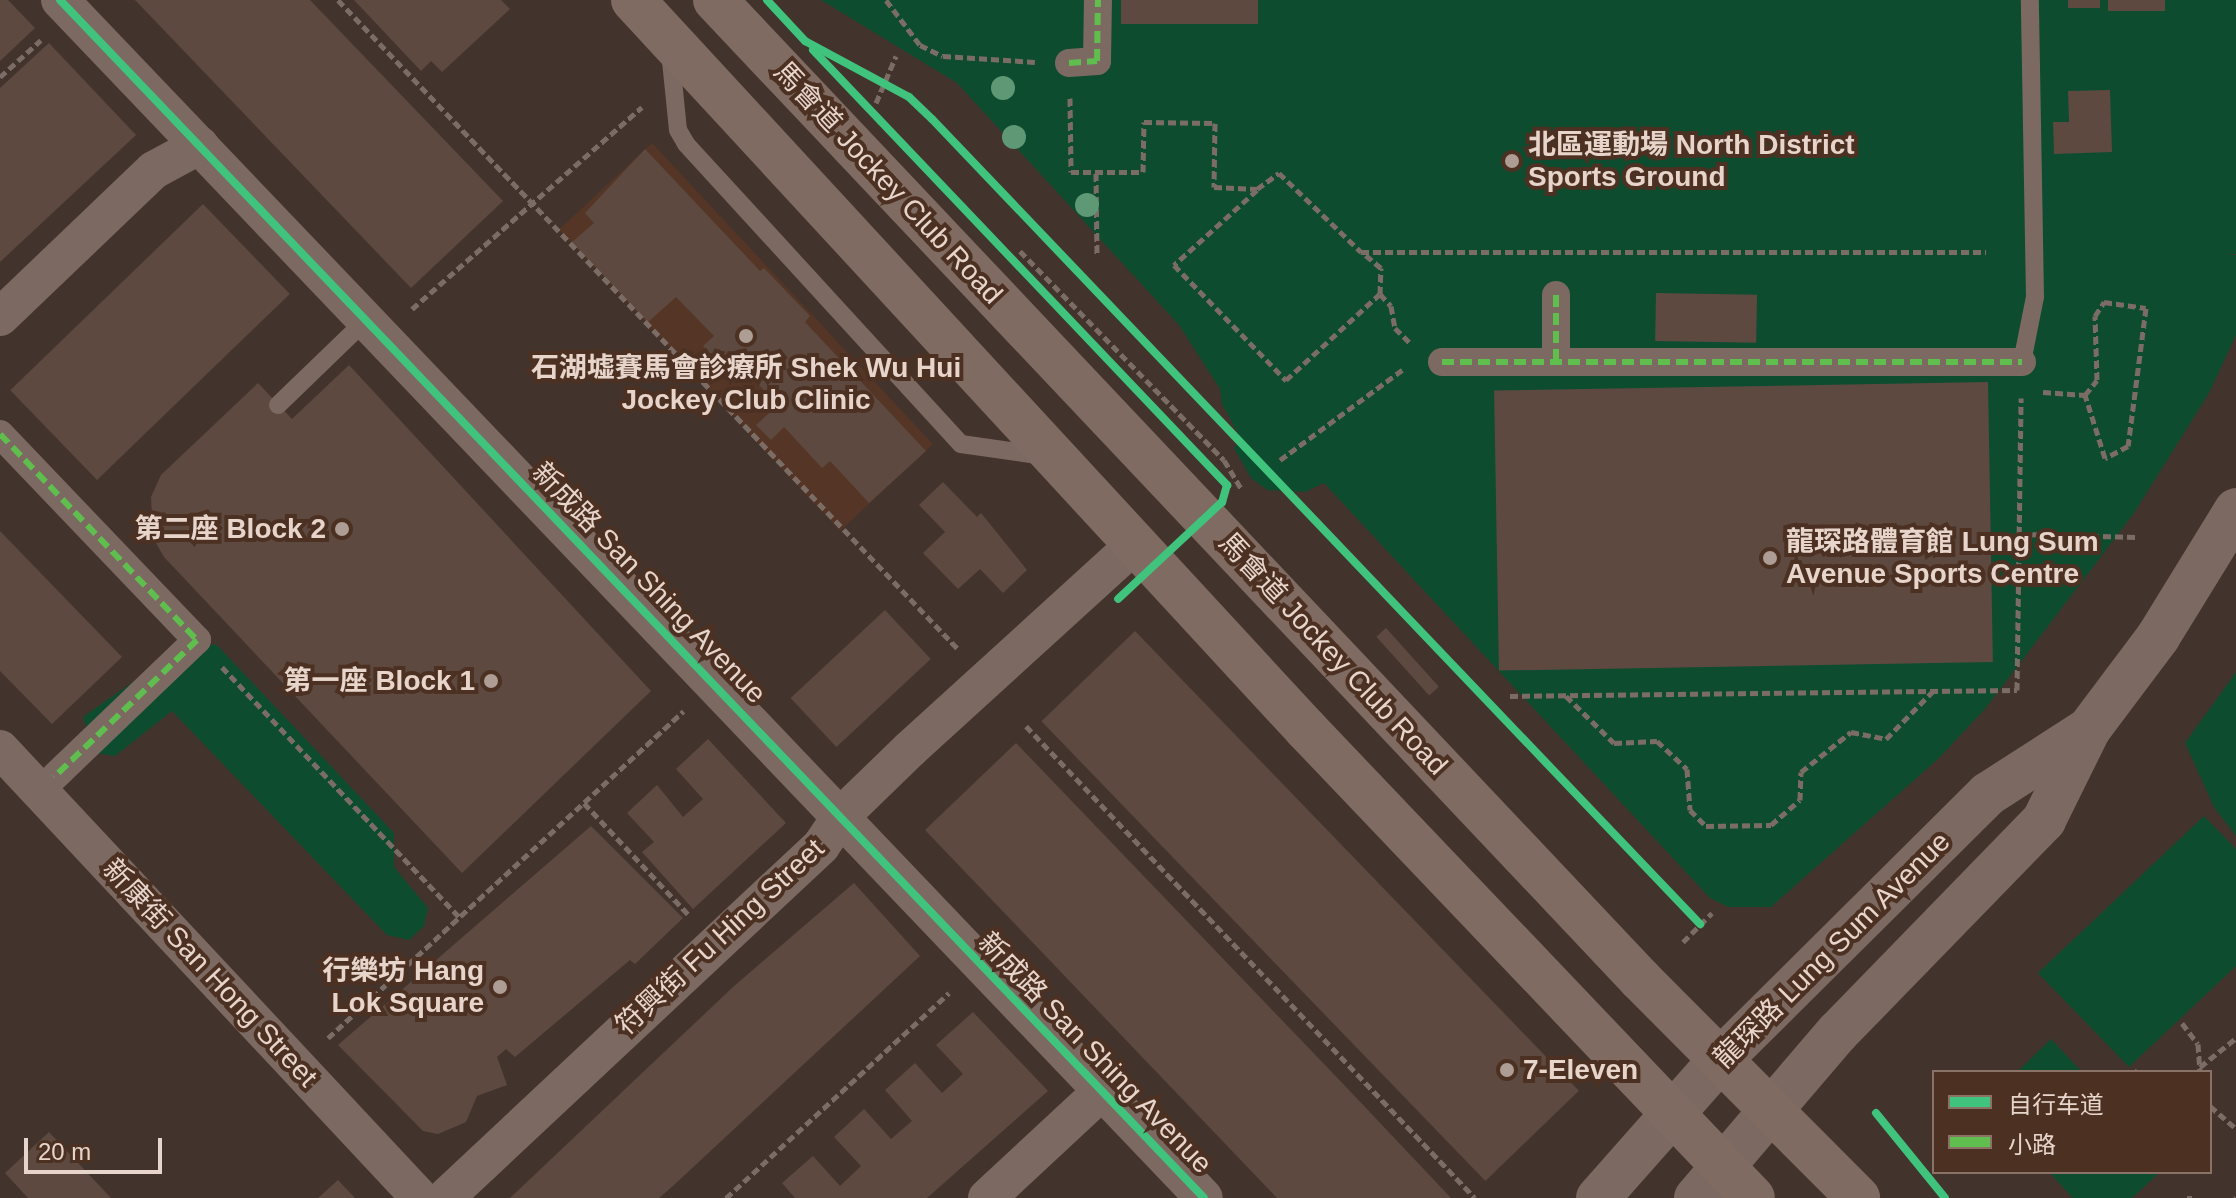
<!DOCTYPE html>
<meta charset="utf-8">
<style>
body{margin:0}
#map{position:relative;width:2236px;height:1198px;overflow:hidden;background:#42342c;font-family:Helvetica,"Noto Sans SC",sans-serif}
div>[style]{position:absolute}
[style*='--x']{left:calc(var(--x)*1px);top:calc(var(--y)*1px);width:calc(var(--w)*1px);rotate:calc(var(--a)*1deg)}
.built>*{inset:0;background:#553626;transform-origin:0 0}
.green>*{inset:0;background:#0e4c30}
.building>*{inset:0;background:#5d493f;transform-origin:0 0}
.path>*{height:5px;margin-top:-2.5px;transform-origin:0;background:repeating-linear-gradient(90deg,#7b6d66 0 8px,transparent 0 12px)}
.service>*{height:18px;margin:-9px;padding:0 9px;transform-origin:9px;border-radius:9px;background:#7c6a62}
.pedestrian>*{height:28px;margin:-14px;padding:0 14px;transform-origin:14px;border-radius:14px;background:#7c6a62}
.minor>*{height:38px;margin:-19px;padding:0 19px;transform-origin:19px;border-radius:19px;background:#7c6a62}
.tertiary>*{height:44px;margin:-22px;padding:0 22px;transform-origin:22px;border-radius:22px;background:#7c6a62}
.secondary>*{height:44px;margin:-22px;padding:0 22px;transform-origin:22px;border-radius:22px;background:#7f6b61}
.quiet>*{height:6px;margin-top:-3px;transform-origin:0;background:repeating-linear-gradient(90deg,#5fbe4e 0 12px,transparent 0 18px)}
.cycleway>*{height:8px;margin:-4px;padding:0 4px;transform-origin:4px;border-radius:4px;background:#40c37c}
.trees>*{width:24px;height:24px;margin:-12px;border-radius:50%;background:#5f9874}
.dots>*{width:22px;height:22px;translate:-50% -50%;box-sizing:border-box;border:4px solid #4c3022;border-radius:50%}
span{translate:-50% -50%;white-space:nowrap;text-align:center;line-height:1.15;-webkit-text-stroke:8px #4c3022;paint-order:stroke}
.poi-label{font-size:28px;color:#e7d5cc;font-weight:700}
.left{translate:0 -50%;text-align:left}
.right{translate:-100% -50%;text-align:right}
.street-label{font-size:28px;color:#e7d5cc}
.legend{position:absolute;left:1932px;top:1070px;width:280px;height:104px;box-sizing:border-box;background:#4c3022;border:2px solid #8a7266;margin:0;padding:10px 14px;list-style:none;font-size:24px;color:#e7d5cc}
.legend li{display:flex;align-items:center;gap:16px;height:40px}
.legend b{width:40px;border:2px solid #8a7266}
.scale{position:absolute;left:24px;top:1138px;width:138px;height:36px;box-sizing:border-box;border:4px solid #e7d5cc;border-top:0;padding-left:10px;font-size:24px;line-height:28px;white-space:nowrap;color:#e7d5cc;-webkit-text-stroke:6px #4c3022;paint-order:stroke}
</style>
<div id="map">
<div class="built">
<i style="left:652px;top:143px;width:412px;height:127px;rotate:47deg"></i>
</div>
<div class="green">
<i style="clip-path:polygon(821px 0,2236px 0,2236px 254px,2226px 255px,2236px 255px,2236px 335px,2209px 393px,2134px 513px,1985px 709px,1937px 760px,1771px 907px,1728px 907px,1710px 898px,1324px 483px,1305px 492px,1267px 490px,1251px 478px,1234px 448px,1241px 439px,1222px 404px,1220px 389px,1179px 325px,957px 83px)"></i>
<i style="clip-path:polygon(177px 641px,217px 645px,394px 833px,394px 867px,428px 908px,424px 926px,409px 940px,387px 935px,172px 711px,115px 756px,95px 753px,83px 717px,161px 662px)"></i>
<i style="clip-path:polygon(2236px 672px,2236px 836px,2214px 807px,2185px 743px)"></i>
<i style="clip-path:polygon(2204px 816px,2236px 849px,2236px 966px,2129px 1067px,2038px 973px)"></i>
<i style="clip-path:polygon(2051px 1039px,2082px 1072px,2017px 1072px)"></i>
<i style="clip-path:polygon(2049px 1172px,2160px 1172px,2132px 1198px,2073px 1198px)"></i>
</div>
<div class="building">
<i style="clip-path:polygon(0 0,8px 0,35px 28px,0 61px)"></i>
<i style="clip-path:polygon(135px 0,310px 0,503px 201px,411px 288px)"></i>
<i style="clip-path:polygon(354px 0,501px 0,510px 9px,442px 72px,431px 61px,421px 71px)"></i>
<i style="left:1121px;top:0;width:137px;height:24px"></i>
<i style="left:2068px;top:0;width:32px;height:8px"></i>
<i style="left:2108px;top:0;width:57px;height:11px"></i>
<i style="clip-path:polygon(49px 43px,136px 135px,0 262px,0 88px)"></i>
<i style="clip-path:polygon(2110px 90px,2112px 152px,2054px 154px,2053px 122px,2069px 122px,2068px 91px)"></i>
<i style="clip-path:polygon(645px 149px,760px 271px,764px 268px,810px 316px,805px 322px,926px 451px,869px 503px,830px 461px,822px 468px,784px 427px,771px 440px,756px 425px,778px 405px,728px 352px,718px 361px,703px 346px,714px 336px,676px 297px,648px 322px,572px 242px,594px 223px,585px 213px)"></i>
<i style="left:203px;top:204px;width:125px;height:268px;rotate:46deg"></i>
<i style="left:1656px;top:293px;width:101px;height:48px;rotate:1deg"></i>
<i style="clip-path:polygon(349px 365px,651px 691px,462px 873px,164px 557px,153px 538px,151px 497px,161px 475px,258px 383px,292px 419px)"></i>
<i style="left:1988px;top:382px;width:280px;height:494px;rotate:89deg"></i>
<i style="clip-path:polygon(943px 482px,977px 517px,981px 513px,1027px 570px,1003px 593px,980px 569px,958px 589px,923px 553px,945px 532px,919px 505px)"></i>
<i style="clip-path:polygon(0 531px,122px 657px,52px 724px,0 671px)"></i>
<i style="left:885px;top:610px;width:67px;height:129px;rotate:47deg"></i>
<i style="left:1386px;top:628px;width:79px;height:13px;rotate:48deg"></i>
<i style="left:1135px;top:631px;width:639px;height:130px;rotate:46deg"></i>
<i style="clip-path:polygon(708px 739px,786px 823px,693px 909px,642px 852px,654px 842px,627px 813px,657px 785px,683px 817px,703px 799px,676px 769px)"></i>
<i style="clip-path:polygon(1016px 743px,1348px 1089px,1451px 1198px,1277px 1198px,1014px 923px,925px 830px)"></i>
<i style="clip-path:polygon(591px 826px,683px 918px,635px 964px,630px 960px,515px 1057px,506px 1049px,497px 1057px,507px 1085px,477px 1096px,466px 1122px,438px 1134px,423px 1131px,338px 1045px)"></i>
<i style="clip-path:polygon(854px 883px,920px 956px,674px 1185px,659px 1198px,510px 1198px,733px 987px)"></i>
<i style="clip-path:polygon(973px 1012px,1048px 1091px,927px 1198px,795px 1198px,782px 1183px,813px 1156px,840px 1186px,861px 1166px,834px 1137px,864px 1109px,891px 1139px,912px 1121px,885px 1090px,915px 1063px,942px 1093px,963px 1074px,936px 1045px)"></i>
<i style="clip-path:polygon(49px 1132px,111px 1198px,28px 1198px,5px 1173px)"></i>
<i style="clip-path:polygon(338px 1180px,355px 1198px,318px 1198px)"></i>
</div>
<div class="path">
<i style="--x:338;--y:0;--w:899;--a:46.31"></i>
<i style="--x:886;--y:0;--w:56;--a:52.9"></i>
<i style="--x:920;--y:45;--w:25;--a:26"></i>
<i style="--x:943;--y:56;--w:92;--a:3.7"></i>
<i style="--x:0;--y:77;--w:55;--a:-42.1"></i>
<i style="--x:1070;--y:98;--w:74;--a:89.2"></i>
<i style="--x:1071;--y:172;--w:72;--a:0"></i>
<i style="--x:1143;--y:172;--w:50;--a:-88.9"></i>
<i style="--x:1144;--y:122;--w:71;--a:0.8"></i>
<i style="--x:1215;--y:123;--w:64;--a:90.9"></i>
<i style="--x:1214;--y:187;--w:43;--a:2.7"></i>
<i style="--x:1257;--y:189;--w:27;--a:-36"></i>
<i style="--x:1279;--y:173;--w:114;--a:43.9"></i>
<i style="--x:1361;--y:252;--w:625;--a:0"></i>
<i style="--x:876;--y:103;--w:51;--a:-66.9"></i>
<i style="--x:1096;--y:173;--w:82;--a:89.3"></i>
<i style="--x:1257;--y:190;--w:112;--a:137.9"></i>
<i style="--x:1174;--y:265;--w:161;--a:45.8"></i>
<i style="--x:1286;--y:380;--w:127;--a:-42.5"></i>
<i style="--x:1380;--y:294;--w:26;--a:-88"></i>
<i style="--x:1381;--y:268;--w:25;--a:-140"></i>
<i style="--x:1020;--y:251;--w:292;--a:45.7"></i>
<i style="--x:1224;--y:460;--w:33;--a:59"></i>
<i style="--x:1380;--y:294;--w:16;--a:47"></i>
<i style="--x:1391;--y:306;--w:22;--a:80"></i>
<i style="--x:1395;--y:328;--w:21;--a:45"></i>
<i style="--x:412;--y:309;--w:306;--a:-41.3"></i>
<i style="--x:2043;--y:392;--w:42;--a:4.1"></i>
<i style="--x:2085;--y:395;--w:19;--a:-51"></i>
<i style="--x:2097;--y:380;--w:64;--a:-91.8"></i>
<i style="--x:2095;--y:316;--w:17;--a:-57"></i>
<i style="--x:2104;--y:302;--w:42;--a:8.1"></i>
<i style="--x:2146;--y:308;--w:139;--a:97.4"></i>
<i style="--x:2128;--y:446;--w:26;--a:152"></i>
<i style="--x:2105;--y:458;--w:66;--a:-107.6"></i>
<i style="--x:1280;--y:460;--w:155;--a:-36.4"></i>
<i style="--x:2019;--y:534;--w:118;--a:1.5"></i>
<i style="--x:222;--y:667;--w:344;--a:46.5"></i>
<i style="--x:1510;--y:696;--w:507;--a:-0.68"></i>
<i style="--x:2017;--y:690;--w:292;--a:-89.2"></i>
<i style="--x:1566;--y:696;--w:67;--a:44.4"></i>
<i style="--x:1614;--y:743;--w:43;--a:-2.7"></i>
<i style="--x:1657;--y:741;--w:41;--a:43"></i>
<i style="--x:1687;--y:769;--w:41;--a:85.8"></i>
<i style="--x:1690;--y:810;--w:23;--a:45"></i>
<i style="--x:1706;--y:826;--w:65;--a:-0.9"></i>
<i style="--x:1771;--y:825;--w:38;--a:-41"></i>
<i style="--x:1800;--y:800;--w:28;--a:-88"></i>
<i style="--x:1801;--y:772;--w:64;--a:-38.7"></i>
<i style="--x:1851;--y:732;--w:36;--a:11"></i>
<i style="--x:1886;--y:739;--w:67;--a:-45.6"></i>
<i style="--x:1026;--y:726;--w:651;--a:46.43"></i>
<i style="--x:584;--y:803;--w:152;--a:46.9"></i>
<i style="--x:1683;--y:942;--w:41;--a:-45"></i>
<i style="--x:2182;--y:1023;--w:26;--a:53"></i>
<i style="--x:2198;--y:1044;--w:28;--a:86"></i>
<i style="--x:328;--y:1038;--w:483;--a:-42.6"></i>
<i style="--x:2200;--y:1067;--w:46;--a:-38.9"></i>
<i style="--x:2134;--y:1070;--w:3;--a:45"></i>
<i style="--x:2210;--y:1106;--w:35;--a:41"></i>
<i style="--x:726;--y:1198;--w:303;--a:-42.6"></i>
<i style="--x:2187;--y:1198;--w:5;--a:0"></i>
<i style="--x:2235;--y:1198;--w:1;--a:-45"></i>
</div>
<div class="service">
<i style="--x:670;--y:51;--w:79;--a:84.2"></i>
<i style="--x:678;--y:130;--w:16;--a:60"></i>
<i style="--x:686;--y:144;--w:407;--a:47.5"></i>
<i style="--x:961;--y:444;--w:84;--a:8.2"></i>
<i style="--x:2022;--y:362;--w:66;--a:-78.7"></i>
<i style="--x:2035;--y:297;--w:297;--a:-91"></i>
<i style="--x:278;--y:405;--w:124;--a:-44"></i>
</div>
<div class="pedestrian">
<i style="--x:1069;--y:63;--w:28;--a:-4"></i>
<i style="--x:1097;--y:61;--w:61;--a:-89.1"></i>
<i style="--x:1556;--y:295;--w:67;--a:90"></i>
<i style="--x:1442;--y:362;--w:580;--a:0"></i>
<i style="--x:0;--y:434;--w:285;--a:46.3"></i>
<i style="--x:197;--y:640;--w:198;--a:136.2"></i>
</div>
<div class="minor">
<i style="--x:60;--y:0;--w:1656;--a:46.32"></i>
<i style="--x:0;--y:317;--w:213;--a:-43.7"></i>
<i style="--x:154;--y:170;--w:52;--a:-28.5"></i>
<i style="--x:0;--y:749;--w:615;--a:46.91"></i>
<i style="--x:445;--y:1198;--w:515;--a:-43.11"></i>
<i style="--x:821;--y:846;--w:36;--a:-56"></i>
<i style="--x:841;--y:816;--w:95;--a:-44.1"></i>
<i style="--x:909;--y:750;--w:306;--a:-42.3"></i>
<i style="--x:987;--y:1198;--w:154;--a:-42.9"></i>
</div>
<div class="tertiary">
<i style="--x:1598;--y:1198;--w:186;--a:-48.5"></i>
<i style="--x:1721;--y:1059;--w:376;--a:-44.8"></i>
<i style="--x:1988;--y:794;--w:120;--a:-32.8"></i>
<i style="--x:1696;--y:1198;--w:218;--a:-49.5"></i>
<i style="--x:1838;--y:1032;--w:296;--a:-45.8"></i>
<i style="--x:2044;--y:820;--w:102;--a:-63.7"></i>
<i style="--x:2089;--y:729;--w:115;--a:-53.1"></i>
<i style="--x:2158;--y:637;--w:149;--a:-58.4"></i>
</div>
<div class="secondary">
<i style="--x:633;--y:0;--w:991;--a:47.29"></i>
<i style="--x:1305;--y:728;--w:649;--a:46.37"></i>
<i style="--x:715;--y:0;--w:1347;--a:46.62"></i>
<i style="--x:1640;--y:979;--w:309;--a:45.1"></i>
</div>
<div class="quiet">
<i style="--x:1069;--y:63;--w:28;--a:-4"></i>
<i style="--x:1097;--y:61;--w:61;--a:-89.1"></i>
<i style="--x:1556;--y:295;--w:67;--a:90"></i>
<i style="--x:1442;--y:362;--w:580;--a:0"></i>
<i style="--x:0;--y:434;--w:285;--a:46.3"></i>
<i style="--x:197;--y:640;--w:198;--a:136.2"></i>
</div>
<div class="cycleway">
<i style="--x:60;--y:0;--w:1656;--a:46.32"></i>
<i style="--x:767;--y:0;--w:56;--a:47.2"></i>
<i style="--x:805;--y:41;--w:118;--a:28.3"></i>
<i style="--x:909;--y:97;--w:32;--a:44"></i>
<i style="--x:932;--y:119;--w:1113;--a:46.35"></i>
<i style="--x:813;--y:50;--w:601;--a:46.42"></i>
<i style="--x:1227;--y:485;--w:18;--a:106"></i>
<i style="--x:1222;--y:502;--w:142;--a:137"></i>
<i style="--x:1876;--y:1113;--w:109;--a:50.9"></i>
</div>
<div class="trees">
<i style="left:1003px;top:88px"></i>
<i style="left:1014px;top:137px"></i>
<i style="left:1087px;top:205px"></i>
</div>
<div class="dots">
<i style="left:1512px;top:161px;background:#ad9d94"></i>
<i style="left:746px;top:336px;background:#ad9d94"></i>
<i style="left:342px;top:529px;background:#ad9d94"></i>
<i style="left:1770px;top:558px;background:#ad9d94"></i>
<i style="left:491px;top:681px;background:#ad9d94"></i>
<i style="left:500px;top:987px;background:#ad9d94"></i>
<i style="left:1507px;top:1070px;background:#ad9d94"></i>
</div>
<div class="poi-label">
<span class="left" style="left:1528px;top:161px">北區運動場 North District<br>Sports Ground</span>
<span style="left:746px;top:384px">石湖墟賽馬會診療所 Shek Wu Hui<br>Jockey Club Clinic</span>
<span class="right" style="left:326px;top:529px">第二座 Block 2</span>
<span class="left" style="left:1786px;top:558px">龍琛路體育館 Lung Sum<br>Avenue Sports Centre</span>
<span class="right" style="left:475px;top:681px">第一座 Block 1</span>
<span class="right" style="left:484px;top:987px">行樂坊 Hang<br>Lok Square</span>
<span class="left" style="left:1523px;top:1070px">7-Eleven</span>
</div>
<div class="street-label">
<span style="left:888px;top:183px;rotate:47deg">馬會道 Jockey Club Road</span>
<span style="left:649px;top:583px;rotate:46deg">新成路 San Shing Avenue</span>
<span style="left:1333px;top:654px;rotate:47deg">馬會道 Jockey Club Road</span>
<span style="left:720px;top:937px;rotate:-43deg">符興街 Fu Hing Street</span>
<span style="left:1832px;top:950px;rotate:-45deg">龍琛路 Lung Sum Avenue</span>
<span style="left:210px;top:973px;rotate:47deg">新康街 San Hong Street</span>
<span style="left:1095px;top:1053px;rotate:46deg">新成路 San Shing Avenue</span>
</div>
<ul class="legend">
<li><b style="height:10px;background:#40c37c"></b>自行车道</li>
<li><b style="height:10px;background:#5fbe4e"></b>小路</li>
</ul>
<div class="scale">20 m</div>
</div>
